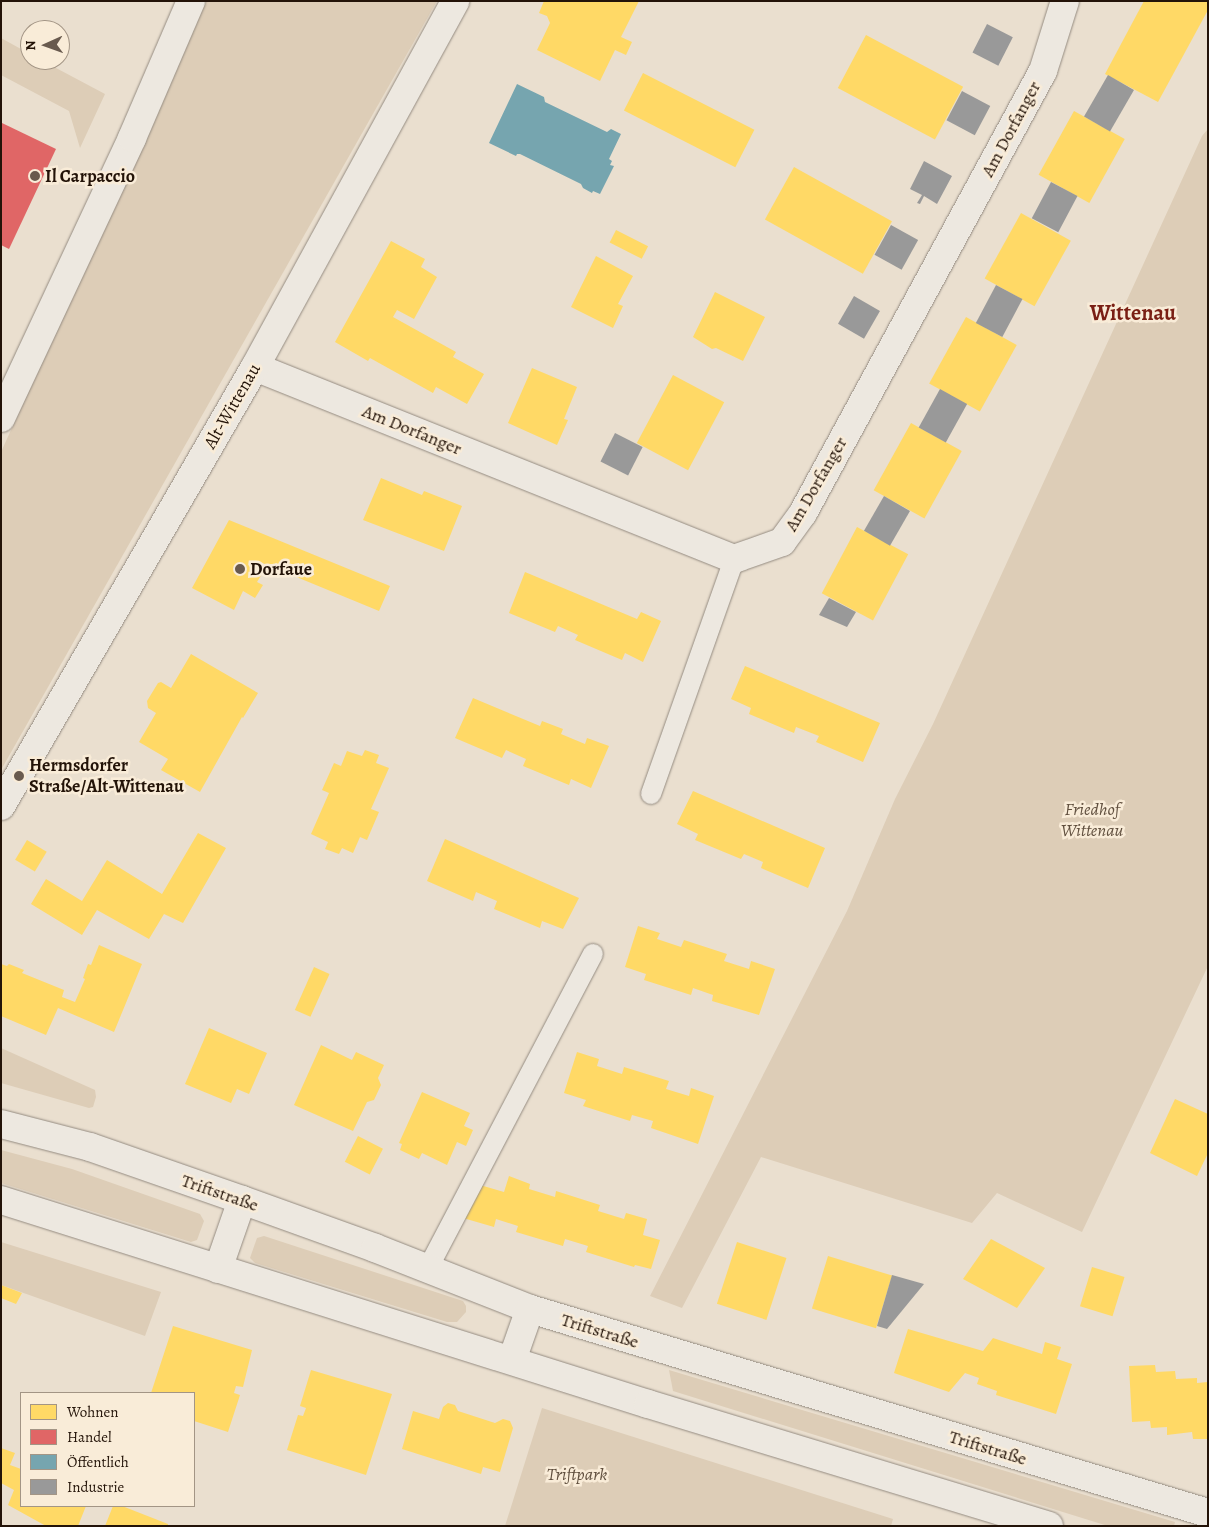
<!DOCTYPE html>
<meta charset="utf-8">
<style>
body{margin:0}
#map{position:relative;width:1209px;height:1527px;overflow:hidden;background:#eadfcf;font-family:Alegreya,serif}
div>[style]{position:absolute}
[style*='--x']{left:calc(var(--x)*1px);top:calc(var(--y)*1px);width:calc(var(--w)*1px);rotate:calc(var(--a)*1deg)}
.green>*{inset:0;background:#ddcdb7}
.homes>*{inset:0;background:#ffd966;transform-origin:0 0}
.shops>*{inset:0;background:#e06666}
.public>*{inset:0;background:#76a5af}
.industry>*{inset:0;background:#999;transform-origin:0 0}
.roads{filter:drop-shadow(0 0 1px #948b81) drop-shadow(0 0 1px #948b81)}
.lane>*{height:20px;margin:-10px;padding:0 10px;transform-origin:10px;border-radius:10px;background:#ede8e0}
.street>*{height:28px;margin:-14px;padding:0 14px;transform-origin:14px;border-radius:14px;background:#ede8e0}
.secondary>*{height:28px;margin:-14px;padding:0 14px;transform-origin:14px;border-radius:14px;background:#ede8e0}
.dots>*{width:14px;height:14px;translate:-50% -50%;box-sizing:border-box;border:2px solid #f9ecd8;border-radius:50%}
span{translate:-50% -50%;white-space:nowrap;text-align:center;line-height:1.15;-webkit-text-stroke:5px #f9ecd8;paint-order:stroke}
.street-label{font-size:18px;color:#231308}
.poi-label{font-size:18px;color:#231308;font-weight:700}
.left{translate:0 -50%;text-align:left}
.park-label{font-size:18px;color:#604f3e;font-style:italic}
.district-label{font-size:22px;color:#7a1f14;font-weight:700}
.frame{position:absolute;inset:0;border:2px solid #231308;pointer-events:none}
.legend{position:absolute;left:20px;top:1392px;width:175px;height:115px;box-sizing:border-box;background:#f9ecd8;border:1px solid #a39585;margin:0;padding:6px 9px;list-style:none;font-size:15px;color:#231308}
.legend li{display:flex;align-items:center;gap:10px;height:25px}
.legend b{width:25px;border:1px solid #a39585}
.north{position:absolute;left:20px;top:20px;width:50px;height:50px;box-sizing:border-box;background:#f9ecd8;border:1px solid #a39585;border-radius:50%;rotate:268deg;font-size:14px;font-weight:700;line-height:20px;text-align:center;color:#231308}
.north::after{content:'';display:block;margin:auto;width:18px;height:22px;background:#695a4e;clip-path:polygon(50% 0,100% 100%,50% 72%,0 100%)}
</style>
<div id="map">
<div class="green">
<i style="clip-path:polygon(206px 1px,437px 1px,1px 770px,1px 452px)"></i>
<i style="clip-path:polygon(1px 38px,30px 54px,30px 60px,41px 60px,105px 94px,80px 148px,69px 111px,1px 75px)"></i>
<i style="clip-path:polygon(1208px 129px,1208px 966px,1082px 1232px,997px 1193px,972px 1223px,761px 1157px,682px 1308px,650px 1296px,847px 911px,895px 799px,933px 724px,1202px 136px)"></i>
<i style="clip-path:polygon(1px 1048px,95px 1090px,96px 1097px,93px 1107px,89px 1108px,1px 1083px)"></i>
<i style="clip-path:polygon(1px 1150px,72px 1169px,200px 1214px,204px 1221px,197px 1240px,191px 1242px,1px 1183px)"></i>
<i style="clip-path:polygon(264px 1236px,463px 1301px,466px 1306px,466px 1312px,457px 1322px,447px 1322px,255px 1263px,250px 1258px,257px 1238px)"></i>
<i style="clip-path:polygon(1px 1242px,161px 1292px,145px 1336px,1px 1285px)"></i>
<i style="clip-path:polygon(669px 1370px,1175px 1522px,1174px 1526px,1108px 1526px,673px 1391px)"></i>
<i style="clip-path:polygon(542px 1408px,893px 1519px,891px 1526px,505px 1526px)"></i>
</div>
<div class="homes">
<i style="clip-path:polygon(544px 1px,639px 1px,621px 37px,632px 42px,626px 55px,615px 50px,600px 81px,537px 50px,550px 23px,547px 16px,539px 13px)"></i>
<i style="clip-path:polygon(1144px 1px,1208px 1px,1208px 10px,1158px 102px,1105px 74px)"></i>
<i style="left:866px;top:35px;width:110px;height:60px;rotate:28deg"></i>
<i style="left:643px;top:73px;width:125px;height:42px;rotate:27deg"></i>
<i style="left:1074px;top:111px;width:58px;height:73px;rotate:29deg"></i>
<i style="left:794px;top:167px;width:112px;height:60px;rotate:29deg"></i>
<i style="left:1021px;top:213px;width:57px;height:75px;rotate:29deg"></i>
<i style="left:616px;top:230px;width:36px;height:14px;rotate:27deg"></i>
<i style="clip-path:polygon(391px 241px,425px 259px,421px 267px,437px 277px,414px 319px,397px 310px,393px 317px,456px 352px,453px 357px,484px 374px,467px 404px,436px 387px,433px 393px,370px 358px,368px 361px,335px 342px)"></i>
<i style="clip-path:polygon(596px 256px,633px 276px,618px 304px,623px 306px,613px 328px,571px 307px)"></i>
<i style="clip-path:polygon(715px 292px,765px 317px,743px 361px,716px 348px,712px 349px,693px 337px)"></i>
<i style="left:966px;top:317px;width:58px;height:76px;rotate:29deg"></i>
<i style="clip-path:polygon(532px 368px,577px 387px,564px 419px,568px 420px,557px 445px,508px 423px)"></i>
<i style="left:673px;top:375px;width:58px;height:77px;rotate:28deg"></i>
<i style="left:911px;top:423px;width:58px;height:77px;rotate:29deg"></i>
<i style="clip-path:polygon(381px 478px,422px 495px,424px 491px,462px 506px,444px 551px,363px 520px)"></i>
<i style="clip-path:polygon(229px 520px,390px 586px,379px 611px,260px 562px,256px 571px,262px 574px,257px 582px,263px 585px,255px 598px,243px 591px,234px 610px,192px 588px)"></i>
<i style="left:857px;top:527px;width:58px;height:75px;rotate:28deg"></i>
<i style="clip-path:polygon(525px 572px,637px 619px,641px 612px,661px 621px,643px 662px,625px 653px,622px 660px,575px 640px,578px 635px,558px 626px,555px 632px,509px 613px)"></i>
<i style="clip-path:polygon(191px 654px,258px 693px,243px 718px,242px 717px,200px 792px,161px 770px,168px 759px,139px 742px,156px 713px,148px 708px,147px 701px,158px 683px,161px 682px,171px 688px)"></i>
<i style="clip-path:polygon(745px 666px,880px 723px,863px 762px,816px 742px,819px 736px,796px 727px,794px 733px,749px 714px,751px 708px,731px 699px)"></i>
<i style="clip-path:polygon(473px 698px,540px 726px,542px 721px,563px 729px,561px 734px,585px 744px,587px 738px,609px 746px,591px 788px,571px 779px,569px 785px,523px 766px,526px 759px,506px 750px,502px 758px,455px 738px)"></i>
<i style="clip-path:polygon(365px 750px,379px 755px,376px 763px,389px 768px,371px 809px,379px 812px,367px 840px,360px 837px,353px 853px,342px 848px,339px 854px,325px 849px,328px 842px,311px 834px,329px 793px,322px 790px,334px 763px,341px 766px,347px 751px,362px 756px)"></i>
<i style="clip-path:polygon(693px 791px,825px 848px,808px 888px,761px 868px,763px 862px,744px 854px,741px 859px,695px 840px,698px 834px,677px 824px)"></i>
<i style="clip-path:polygon(198px 833px,226px 848px,183px 923px,164px 914px,149px 939px,97px 910px,82px 935px,31px 904px,46px 879px,82px 901px,107px 860px,162px 894px)"></i>
<i style="clip-path:polygon(445px 839px,579px 898px,563px 929px,542px 921px,540px 928px,494px 909px,497px 901px,476px 892px,473px 901px,427px 881px)"></i>
<i style="left:27px;top:840px;width:23px;height:23px;rotate:31deg"></i>
<i style="clip-path:polygon(638px 926px,660px 933px,657px 939px,681px 947px,684px 940px,727px 954px,724px 961px,749px 969px,751px 961px,775px 969px,759px 1015px,712px 1001px,713px 995px,693px 988px,691px 995px,644px 980px,646px 974px,625px 967px)"></i>
<i style="clip-path:polygon(99px 945px,142px 964px,114px 1032px,58px 1008px,46px 1035px,1px 1016px,1px 964px,7px 966px,9px 964px,24px 970px,22px 973px,64px 990px,62px 997px,75px 1002px,85px 979px,83px 978px,88px 964px,91px 965px)"></i>
<i style="left:314px;top:967px;width:17px;height:47px;rotate:24deg"></i>
<i style="clip-path:polygon(209px 1028px,267px 1053px,249px 1094px,237px 1089px,231px 1103px,185px 1084px)"></i>
<i style="clip-path:polygon(321px 1045px,352px 1060px,356px 1052px,384px 1065px,378px 1078px,381px 1085px,374px 1100px,367px 1102px,353px 1131px,294px 1105px)"></i>
<i style="clip-path:polygon(577px 1052px,599px 1059px,597px 1066px,622px 1074px,624px 1067px,669px 1081px,666px 1089px,689px 1096px,691px 1088px,714px 1096px,698px 1144px,651px 1128px,653px 1121px,632px 1115px,630px 1121px,583px 1106px,586px 1100px,564px 1093px)"></i>
<i style="clip-path:polygon(422px 1092px,470px 1113px,464px 1126px,473px 1130px,466px 1146px,457px 1142px,447px 1165px,422px 1153px,419px 1159px,400px 1150px,402px 1144px,399px 1143px)"></i>
<i style="clip-path:polygon(1175px 1099px,1208px 1114px,1208px 1153px,1197px 1176px,1150px 1153px)"></i>
<i style="left:358px;top:1136px;width:28px;height:29px;rotate:27deg"></i>
<i style="clip-path:polygon(509px 1176px,530px 1184px,529px 1189px,555px 1197px,556px 1191px,600px 1205px,598px 1211px,624px 1219px,626px 1213px,647px 1219px,643px 1235px,660px 1240px,651px 1269px,635px 1265px,634px 1267px,586px 1252px,588px 1246px,565px 1239px,563px 1246px,516px 1232px,518px 1226px,496px 1219px,494px 1227px,463px 1218px,480px 1185px,504px 1192px)"></i>
<i style="clip-path:polygon(991px 1239px,1045px 1268px,1017px 1308px,963px 1279px)"></i>
<i style="left:737px;top:1242px;width:52px;height:65px;rotate:18deg"></i>
<i style="left:828px;top:1256px;width:67px;height:55px;rotate:17deg"></i>
<i style="left:1092px;top:1267px;width:34px;height:41px;rotate:17deg"></i>
<i style="clip-path:polygon(1px 1285px,22px 1293px,16px 1304px,1px 1298px)"></i>
<i style="clip-path:polygon(173px 1326px,252px 1350px,243px 1387px,236px 1386px,234px 1393px,240px 1395px,228px 1432px,194px 1421px,194px 1393px,151px 1393px)"></i>
<i style="clip-path:polygon(908px 1329px,983px 1351px,993px 1338px,1042px 1354px,1045px 1342px,1061px 1347px,1057px 1359px,1072px 1364px,1056px 1414px,996px 1395px,997px 1391px,977px 1384px,979px 1378px,965px 1373px,949px 1392px,894px 1373px)"></i>
<i style="clip-path:polygon(1155px 1365px,1156px 1372px,1175px 1371px,1176px 1379px,1197px 1378px,1197px 1383px,1208px 1382px,1208px 1439px,1193px 1439px,1192px 1432px,1167px 1435px,1167px 1427px,1151px 1428px,1150px 1421px,1132px 1422px,1129px 1366px)"></i>
<i style="clip-path:polygon(311px 1370px,392px 1394px,366px 1475px,287px 1450px,298px 1415px,303px 1416px,306px 1408px,300px 1406px)"></i>
<i style="clip-path:polygon(448px 1403px,455px 1405px,458px 1411px,495px 1423px,503px 1419px,510px 1421px,513px 1428px,500px 1472px,483px 1467px,481px 1474px,402px 1449px,413px 1411px,439px 1419px,443px 1407px)"></i>
<i style="clip-path:polygon(1px 1448px,15px 1453px,10px 1465px,21px 1469px,21px 1506px,86px 1506px,78px 1526px,46px 1526px,8px 1505px,14px 1490px,1px 1483px)"></i>
<i style="clip-path:polygon(113px 1506px,122px 1506px,168px 1524px,168px 1526px,105px 1526px)"></i>
</div>
<div class="shops">
<i style="clip-path:polygon(2px 123px,56px 149px,9px 249px,1px 245px)"></i>
</div>
<div class="public">
<i style="clip-path:polygon(517px 84px,544px 97px,545px 102px,607px 132px,611px 129px,621px 134px,609px 159px,612px 161px,610px 165px,614px 166px,600px 194px,593px 191px,592px 193px,583px 188px,581px 184px,520px 154px,517px 154px,516px 156px,489px 143px)"></i>
</div>
<div class="industry">
<i style="left:987px;top:24px;width:29px;height:32px;rotate:27deg"></i>
<i style="left:1108px;top:75px;width:30px;height:48px;rotate:30deg"></i>
<i style="left:962px;top:91px;width:32px;height:33px;rotate:28deg"></i>
<i style="clip-path:polygon(924px 161px,952px 176px,937px 204px,924px 196px,920px 204px,917px 203px,922px 195px,910px 189px)"></i>
<i style="left:1051px;top:182px;width:30px;height:41px;rotate:28deg"></i>
<i style="left:891px;top:225px;width:31px;height:34px;rotate:29deg"></i>
<i style="left:996px;top:285px;width:30px;height:43px;rotate:28deg"></i>
<i style="left:854px;top:296px;width:30px;height:32px;rotate:30deg"></i>
<i style="left:940px;top:389px;width:31px;height:44px;rotate:29deg"></i>
<i style="left:615px;top:433px;width:31px;height:32px;rotate:27deg"></i>
<i style="left:884px;top:496px;width:30px;height:40px;rotate:30deg"></i>
<i style="clip-path:polygon(829px 598px,856px 612px,847px 627px,819px 615px)"></i>
<i style="clip-path:polygon(892px 1275px,924px 1284px,887px 1329px,877px 1326px)"></i>
</div>
<div class="roads">
<div class="lane">
<i style="--x:651;--y:794;--w:249;--a:-70.5"></i>
<i style="--x:427;--y:1270;--w:357;--a:-62.3"></i>
</div>
<div class="street">
<i style="--x:255;--y:367;--w:516;--a:21.84"></i>
<i style="--x:734;--y:559;--w:51;--a:-19.5"></i>
<i style="--x:782;--y:542;--w:36;--a:-54"></i>
<i style="--x:803;--y:513;--w:503;--a:-61.5"></i>
<i style="--x:1043;--y:71;--w:73;--a:-72.6"></i>
</div>
<div class="secondary">
<i style="--x:1;--y:418;--w:309;--a:-64.9"></i>
<i style="--x:132;--y:138;--w:149;--a:-66.7"></i>
<i style="--x:1;--y:806;--w:507;--a:-59.95"></i>
<i style="--x:255;--y:367;--w:417;--a:-61.3"></i>
<i style="--x:1;--y:1124;--w:92;--a:14.5"></i>
<i style="--x:90;--y:1147;--w:161;--a:19.2"></i>
<i style="--x:242;--y:1200;--w:141;--a:19.8"></i>
<i style="--x:375;--y:1248;--w:167;--a:21.5"></i>
<i style="--x:530;--y:1309;--w:708;--a:16.75"></i>
<i style="--x:1;--y:1200;--w:678;--a:17.5"></i>
<i style="--x:648;--y:1404;--w:419;--a:16.9"></i>
<i style="--x:218;--y:1269;--w:73;--a:-70.8"></i>
<i style="--x:512;--y:1360;--w:54;--a:-70.6"></i>
</div>
</div>
<div class="dots">
<i style="left:35px;top:176px;background:#695a4e"></i>
<i style="left:240px;top:569px;background:#695a4e"></i>
<i style="left:19px;top:776px;background:#695a4e"></i>
</div>
<div class="street-label">
<span style="left:1011px;top:129px;rotate:-62deg">Am Dorfanger</span>
<span style="left:232px;top:406px;rotate:-60deg">Alt-Wittenau</span>
<span style="left:412px;top:430px;rotate:22deg">Am Dorfanger</span>
<span style="left:816px;top:484px;rotate:-60deg">Am Dorfanger</span>
<span style="left:220px;top:1193px;rotate:19deg">Triftstraße</span>
<span style="left:600px;top:1331px;rotate:17deg">Triftstraße</span>
<span style="left:988px;top:1448px;rotate:17deg">Triftstraße</span>
</div>
<div class="poi-label">
<span class="left" style="left:45px;top:176px">Il Carpaccio</span>
<span class="left" style="left:250px;top:569px">Dorfaue</span>
<span class="left" style="left:29px;top:776px">Hermsdorfer<br>Straße/Alt-Wittenau</span>
</div>
<div class="park-label">
<span style="left:1092px;top:820px">Friedhof<br>Wittenau</span>
<span style="left:577px;top:1474px">Triftpark</span>
</div>
<div class="district-label">
<span style="left:1133px;top:314px">Wittenau</span>
</div>
<div class="frame"></div>
<ul class="legend">
<li><b style="height:14px;background:#ffd966"></b>Wohnen</li>
<li><b style="height:14px;background:#e06666"></b>Handel</li>
<li><b style="height:14px;background:#76a5af"></b>Öffentlich</li>
<li><b style="height:14px;background:#999"></b>Industrie</li>
</ul>
<div class="north">N</div>
</div>
